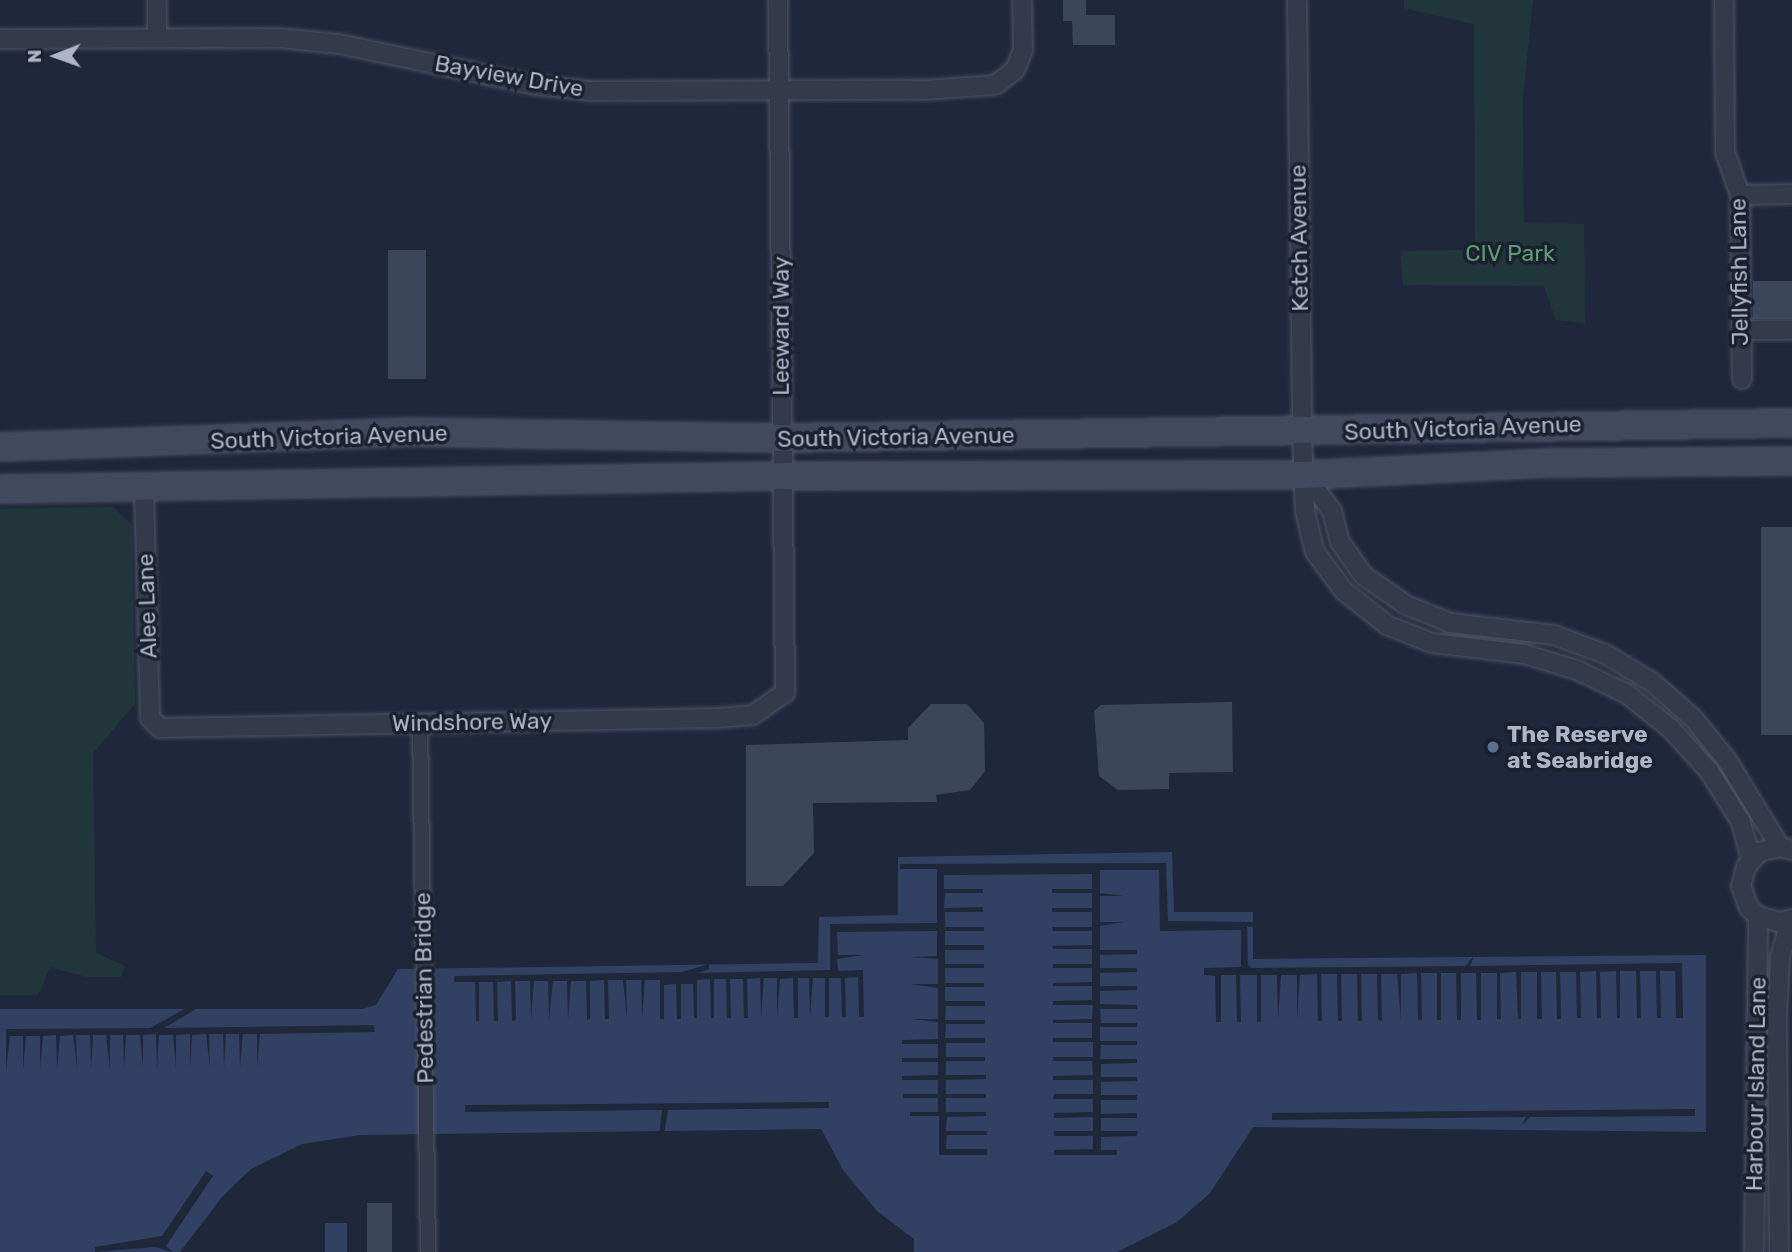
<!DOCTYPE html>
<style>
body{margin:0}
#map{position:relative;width:1792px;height:1252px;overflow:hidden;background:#1f283a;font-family:Rubik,sans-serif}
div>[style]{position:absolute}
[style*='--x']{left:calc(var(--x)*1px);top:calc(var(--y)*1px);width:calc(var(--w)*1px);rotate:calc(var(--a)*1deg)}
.green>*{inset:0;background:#21363b}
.water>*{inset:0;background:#324162;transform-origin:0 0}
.pier>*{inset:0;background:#1f283a}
.building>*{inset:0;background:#3b465a;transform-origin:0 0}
.roads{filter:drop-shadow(0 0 2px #4e5565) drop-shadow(0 0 2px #4e5565)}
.pedestrian>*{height:14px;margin:-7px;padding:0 7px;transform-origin:7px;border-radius:7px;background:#333b4a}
.minor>*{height:18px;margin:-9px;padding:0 9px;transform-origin:9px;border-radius:9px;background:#333b4a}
.secondary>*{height:26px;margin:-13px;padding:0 13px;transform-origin:13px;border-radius:13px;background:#41495d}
.dots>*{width:19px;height:19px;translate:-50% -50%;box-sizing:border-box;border:4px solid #19202e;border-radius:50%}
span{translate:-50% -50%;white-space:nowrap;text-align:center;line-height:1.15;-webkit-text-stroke:7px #19202e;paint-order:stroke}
.street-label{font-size:23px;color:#aeb5c7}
.park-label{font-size:23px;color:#649875}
.poi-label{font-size:23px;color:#aeb5c7;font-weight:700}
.left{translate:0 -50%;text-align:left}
.north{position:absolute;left:21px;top:21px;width:70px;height:70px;-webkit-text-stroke:5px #19202e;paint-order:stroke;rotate:269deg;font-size:19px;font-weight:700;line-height:28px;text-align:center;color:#aeb5c7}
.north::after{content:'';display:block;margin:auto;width:24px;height:32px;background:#aeb5c7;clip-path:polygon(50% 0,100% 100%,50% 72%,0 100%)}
</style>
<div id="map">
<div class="green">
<i style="clip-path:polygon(1404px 0,1533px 0,1523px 98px,1524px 223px,1584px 224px,1585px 323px,1556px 320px,1544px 286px,1403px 285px,1400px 251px,1475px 250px,1474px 24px,1404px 8px)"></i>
<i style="clip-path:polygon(113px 507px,132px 525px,135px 704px,93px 753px,96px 953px,125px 966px,121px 977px,87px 977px,50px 967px,38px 995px,0 995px,0 509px)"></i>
</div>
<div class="water">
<i style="clip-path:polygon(1172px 852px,1174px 912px,1253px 912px,1253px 959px,1706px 955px,1706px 1132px,1253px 1127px,1210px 1193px,1177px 1222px,1117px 1252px,914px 1252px,914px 1239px,877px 1211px,843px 1170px,821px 1129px,360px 1135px,302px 1144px,251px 1169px,222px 1197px,180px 1252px,0 1252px,0 1009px,362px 1009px,376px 1005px,398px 969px,818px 963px,819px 917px,898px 915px,898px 857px)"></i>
<i style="left:347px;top:1223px;width:29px;height:22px;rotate:90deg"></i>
</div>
<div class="pier">
<i style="clip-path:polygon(1166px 863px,1168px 921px,1253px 922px,1253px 927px,1247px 927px,1248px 965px,1252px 968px,1465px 966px,1474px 956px,1470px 966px,1682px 963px,1683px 1018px,1676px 1018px,1675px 971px,1660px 971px,1661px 1018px,1657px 1018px,1656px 971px,1640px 971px,1641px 1018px,1637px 1018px,1636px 971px,1620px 971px,1620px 1018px,1617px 1018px,1616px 971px,1600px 972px,1601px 1018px,1597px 1018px,1596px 971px,1580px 972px,1581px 1018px,1577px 1018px,1576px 972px,1560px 972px,1561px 1019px,1557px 1019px,1556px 972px,1541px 972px,1542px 1019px,1537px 1019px,1537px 972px,1521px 972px,1521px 1019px,1518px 1019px,1516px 972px,1500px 973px,1501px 1019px,1497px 1019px,1497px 973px,1481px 973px,1481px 1020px,1477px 1020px,1476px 973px,1461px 973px,1461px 1020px,1457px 1020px,1456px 973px,1441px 973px,1441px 1020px,1437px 1020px,1437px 973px,1421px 973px,1422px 1020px,1418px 1020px,1417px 973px,1401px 974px,1401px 1020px,1397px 974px,1381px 974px,1382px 1021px,1378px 1020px,1377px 974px,1361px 974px,1362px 1021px,1358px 1021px,1357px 974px,1341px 974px,1342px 1021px,1338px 1021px,1337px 974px,1321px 974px,1322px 1021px,1318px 1021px,1317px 974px,1300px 975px,1297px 1021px,1297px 975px,1281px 975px,1278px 1021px,1277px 975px,1261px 975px,1261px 1021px,1257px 1022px,1257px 975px,1240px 975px,1241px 1022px,1237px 1022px,1236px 975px,1221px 975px,1221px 1022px,1216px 1022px,1215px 976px,1204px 975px,1204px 968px,1241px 967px,1241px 930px,1160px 931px,1159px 870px,1100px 870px,1100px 893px,1124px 896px,1100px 896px,1100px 922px,1124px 922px,1100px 926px,1100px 950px,1137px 950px,1137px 954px,1100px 955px,1100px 968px,1137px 968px,1137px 972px,1100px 973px,1100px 986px,1137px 986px,1137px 990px,1100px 991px,1100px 1004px,1137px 1005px,1137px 1009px,1100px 1009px,1101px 1023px,1137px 1023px,1137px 1027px,1100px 1027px,1100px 1041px,1137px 1041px,1137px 1045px,1101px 1045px,1100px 1059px,1137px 1059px,1137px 1063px,1101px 1064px,1101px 1077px,1137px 1077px,1137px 1081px,1101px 1082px,1101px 1095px,1137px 1095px,1137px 1100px,1101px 1100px,1101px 1114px,1137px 1113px,1137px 1118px,1101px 1118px,1101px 1131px,1138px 1131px,1137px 1136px,1101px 1137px,1101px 1150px,1117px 1150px,1117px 1155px,1054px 1155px,1054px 1150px,1093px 1149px,1093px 1136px,1054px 1136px,1054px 1131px,1093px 1131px,1093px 1117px,1054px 1118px,1054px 1113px,1093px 1112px,1093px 1099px,1053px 1099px,1054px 1094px,1093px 1094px,1093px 1080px,1053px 1080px,1053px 1076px,1093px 1075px,1092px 1061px,1053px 1061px,1053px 1057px,1093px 1057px,1093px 1042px,1053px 1042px,1053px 1038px,1092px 1038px,1092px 1023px,1053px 1023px,1053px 1020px,1092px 1019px,1093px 1005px,1053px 1005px,1053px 1001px,1092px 1000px,1092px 986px,1053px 986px,1053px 983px,1092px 982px,1092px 968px,1053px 968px,1053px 964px,1092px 964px,1092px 949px,1053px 949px,1052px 946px,1092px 945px,1092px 931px,1053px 931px,1052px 927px,1092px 927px,1092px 912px,1052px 912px,1052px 908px,1092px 908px,1092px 893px,1052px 893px,1052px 889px,1092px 889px,1092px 874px,944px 875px,944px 889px,983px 889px,983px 893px,945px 893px,944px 908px,983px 907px,983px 912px,945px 912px,945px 927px,984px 927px,984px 931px,945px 931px,945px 945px,984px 945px,984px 950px,945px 950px,945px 964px,984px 964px,984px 968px,945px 968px,945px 983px,984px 983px,984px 987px,945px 987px,945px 1001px,985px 1001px,985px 1006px,946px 1006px,945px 1020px,985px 1020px,985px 1024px,946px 1024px,945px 1038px,985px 1038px,985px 1043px,946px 1043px,946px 1057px,985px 1057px,985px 1061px,946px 1061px,946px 1075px,986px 1075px,986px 1079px,946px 1080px,946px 1094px,986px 1094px,986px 1098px,946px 1098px,946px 1112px,986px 1112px,986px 1116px,947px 1117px,946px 1131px,987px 1131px,987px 1135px,947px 1135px,946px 1149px,987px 1149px,987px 1155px,939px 1155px,939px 1116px,910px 1116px,910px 1112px,938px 1112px,938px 1098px,903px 1098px,903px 1094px,938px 1094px,938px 1080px,902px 1080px,902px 1076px,938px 1075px,938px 1062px,902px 1062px,902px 1058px,938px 1058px,938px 1044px,902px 1044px,902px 1040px,938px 1039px,938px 1022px,911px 1019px,938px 1019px,938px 988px,910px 984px,938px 984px,938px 959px,910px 957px,937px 956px,937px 931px,837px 932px,838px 955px,864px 955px,837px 959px,838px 971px,863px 970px,864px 1017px,859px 1017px,858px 977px,845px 978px,846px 1017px,842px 1017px,841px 978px,829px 978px,829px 1017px,825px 1017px,825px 978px,813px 978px,810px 1017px,809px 978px,798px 978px,798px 1018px,794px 1018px,793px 978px,780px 979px,777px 1018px,777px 978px,764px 978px,761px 1018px,760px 978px,747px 979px,748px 1018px,744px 1018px,743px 979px,730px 979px,731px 1018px,727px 1018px,726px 979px,714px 979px,714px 1018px,711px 1018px,710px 979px,697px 980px,697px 1018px,694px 1018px,693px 984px,681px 984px,681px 1019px,677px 1019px,676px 984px,664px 985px,664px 1019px,660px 1019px,660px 980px,645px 980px,642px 1019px,641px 980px,626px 980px,627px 1019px,623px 980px,608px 980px,609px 1019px,605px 1019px,604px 980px,590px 981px,590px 1019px,587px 1020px,586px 981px,571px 981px,568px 1020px,567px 981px,553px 981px,549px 1020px,548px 981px,534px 981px,531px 1020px,530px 981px,515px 981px,516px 1020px,512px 1021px,511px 981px,497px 982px,498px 1021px,494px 1021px,493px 982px,479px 982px,479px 1021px,476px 1021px,475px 982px,454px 982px,454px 976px,682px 972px,709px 964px,709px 969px,698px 973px,830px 970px,830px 924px,937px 923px,937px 869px,900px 869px,900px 864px)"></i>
<i style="clip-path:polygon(192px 1005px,203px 1005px,164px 1028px,374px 1025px,375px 1032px,260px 1034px,257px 1068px,257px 1034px,243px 1034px,240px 1068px,239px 1034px,226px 1034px,224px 1068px,223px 1034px,209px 1034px,210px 1068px,206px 1034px,192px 1035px,190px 1068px,190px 1034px,176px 1035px,176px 1068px,173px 1035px,159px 1035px,157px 1069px,156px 1034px,143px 1035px,143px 1068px,140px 1035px,126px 1035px,124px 1069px,123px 1035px,110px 1035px,110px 1069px,106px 1035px,93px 1035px,91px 1069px,90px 1035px,76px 1035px,77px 1069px,73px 1035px,60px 1036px,57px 1069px,56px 1035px,43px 1036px,40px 1069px,40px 1036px,26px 1036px,23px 1070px,23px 1036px,10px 1036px,6px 1070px,6px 1029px,150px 1028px)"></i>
<i style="clip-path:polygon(829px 1102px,829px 1108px,668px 1110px,664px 1135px,659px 1135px,662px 1110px,465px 1112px,465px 1105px)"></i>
<i style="clip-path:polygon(1695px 1109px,1695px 1116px,1530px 1117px,1522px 1125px,1526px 1117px,1272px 1120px,1272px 1113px)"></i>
<i style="clip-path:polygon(206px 1171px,213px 1176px,166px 1246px,173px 1252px,155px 1247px,95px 1252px,95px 1247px,162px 1236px)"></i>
</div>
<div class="building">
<i style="clip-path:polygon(1063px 0,1086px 0,1086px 15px,1115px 15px,1115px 45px,1073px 45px,1072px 21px,1063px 21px)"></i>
<i style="left:388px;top:250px;width:38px;height:129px"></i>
<i style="left:1753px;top:281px;width:39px;height:38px"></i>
<i style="left:1761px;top:527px;width:31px;height:208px"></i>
<i style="clip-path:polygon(1232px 702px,1233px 772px,1169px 773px,1169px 789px,1118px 790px,1099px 776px,1094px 711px,1101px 705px)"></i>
<i style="clip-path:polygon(931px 704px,967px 704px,984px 723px,985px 771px,970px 790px,936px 795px,937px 802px,813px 803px,814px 853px,783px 886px,746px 886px,746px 745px,908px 740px,908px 728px)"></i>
<i style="left:367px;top:1203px;width:25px;height:49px"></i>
</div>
<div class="roads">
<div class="pedestrian">
<i style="--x:420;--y:723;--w:529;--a:89.13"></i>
</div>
<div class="minor">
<i style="--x:157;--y:0;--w:38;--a:90"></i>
<i style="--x:1297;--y:0;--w:433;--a:89.3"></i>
<i style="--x:1302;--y:433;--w:78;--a:87.8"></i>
<i style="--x:1305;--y:511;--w:42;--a:76.3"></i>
<i style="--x:1315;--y:552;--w:49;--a:53.4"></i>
<i style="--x:1344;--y:591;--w:55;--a:38.3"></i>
<i style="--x:1387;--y:625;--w:48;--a:21.8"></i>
<i style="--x:1432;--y:643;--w:93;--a:6.8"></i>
<i style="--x:1524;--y:654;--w:55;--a:16.8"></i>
<i style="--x:1577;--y:670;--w:55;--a:25.6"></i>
<i style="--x:1627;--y:694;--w:56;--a:38.5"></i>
<i style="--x:1671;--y:729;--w:57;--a:47.9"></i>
<i style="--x:1709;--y:771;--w:60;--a:57.9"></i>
<i style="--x:1741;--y:822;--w:38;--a:75"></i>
<i style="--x:1724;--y:0;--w:152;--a:89.6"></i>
<i style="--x:1725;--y:152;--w:46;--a:70.8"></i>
<i style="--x:1740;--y:195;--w:184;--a:89.4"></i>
<i style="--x:0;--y:39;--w:279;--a:-0.2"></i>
<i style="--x:279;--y:38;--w:60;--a:5.7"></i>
<i style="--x:339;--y:44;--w:200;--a:11.8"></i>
<i style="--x:535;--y:85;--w:56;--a:6.1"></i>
<i style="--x:591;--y:91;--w:334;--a:-0.2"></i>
<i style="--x:925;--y:90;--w:70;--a:-4.1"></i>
<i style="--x:995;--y:85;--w:25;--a:-37"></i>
<i style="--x:1015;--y:70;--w:22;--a:-68"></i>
<i style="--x:1023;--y:50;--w:50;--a:-91.1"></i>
<i style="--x:1740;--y:195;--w:52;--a:-1.1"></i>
<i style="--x:1741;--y:330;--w:51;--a:0"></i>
<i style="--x:1305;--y:475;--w:45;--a:53.1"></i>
<i style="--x:1332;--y:511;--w:32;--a:76"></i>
<i style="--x:1340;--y:542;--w:40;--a:55.1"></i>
<i style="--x:1363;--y:575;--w:52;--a:34.9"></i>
<i style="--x:1406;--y:605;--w:48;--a:21.8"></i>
<i style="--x:1451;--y:623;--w:104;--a:6.6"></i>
<i style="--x:1554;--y:635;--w:54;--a:20.4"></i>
<i style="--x:1605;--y:654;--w:55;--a:30.8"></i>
<i style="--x:1652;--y:682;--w:56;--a:41.4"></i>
<i style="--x:1694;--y:719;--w:53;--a:51.2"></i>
<i style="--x:1727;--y:760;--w:102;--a:58.7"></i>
<i style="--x:144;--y:487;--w:231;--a:88.5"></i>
<i style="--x:150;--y:718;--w:14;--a:45"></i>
<i style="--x:160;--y:728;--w:559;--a:-1.02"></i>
<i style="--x:719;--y:718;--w:34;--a:-5"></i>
<i style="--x:753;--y:715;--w:39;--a:-35"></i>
<i style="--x:785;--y:693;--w:693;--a:-90.58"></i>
<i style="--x:1792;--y:850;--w:12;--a:-166"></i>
<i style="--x:1780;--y:847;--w:22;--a:167"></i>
<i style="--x:1759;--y:852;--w:20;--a:131"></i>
<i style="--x:1746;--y:867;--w:20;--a:105"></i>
<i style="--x:1741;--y:886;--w:23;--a:70"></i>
<i style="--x:1749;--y:908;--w:12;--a:42"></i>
<i style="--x:1758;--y:916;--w:22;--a:16"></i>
<i style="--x:1779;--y:922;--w:13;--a:-13"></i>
<i style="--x:1754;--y:1252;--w:336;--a:-89.3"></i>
<i style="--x:1779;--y:1252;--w:236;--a:-90.5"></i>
<i style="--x:1777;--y:1016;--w:58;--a:-87"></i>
<i style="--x:1780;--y:958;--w:39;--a:-75"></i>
</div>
<div class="secondary">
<i style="--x:0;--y:447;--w:405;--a:-2.1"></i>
<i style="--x:405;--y:432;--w:375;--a:0.9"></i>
<i style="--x:780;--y:438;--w:1012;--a:-0.85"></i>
<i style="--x:0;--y:489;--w:782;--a:-0.95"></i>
<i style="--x:782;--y:476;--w:523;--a:-0.11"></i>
<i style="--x:1305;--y:475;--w:249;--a:-2.8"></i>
<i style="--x:1554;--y:463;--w:238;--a:-0.5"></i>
</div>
</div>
<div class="dots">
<i style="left:1493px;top:747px;background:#5c6f8a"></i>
</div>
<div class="street-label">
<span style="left:509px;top:76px;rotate:10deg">Bayview Drive</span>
<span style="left:1299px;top:238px;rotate:-91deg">Ketch Avenue</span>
<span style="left:1739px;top:272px;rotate:-91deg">Jellyfish Lane</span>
<span style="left:781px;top:326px;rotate:-90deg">Leeward Way</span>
<span style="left:1463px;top:428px;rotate:-2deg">South Victoria Avenue</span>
<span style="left:329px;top:437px;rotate:-2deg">South Victoria Avenue</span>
<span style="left:896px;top:437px;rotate:-1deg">South Victoria Avenue</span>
<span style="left:147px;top:606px;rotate:-92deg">Alee Lane</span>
<span style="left:472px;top:722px;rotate:-1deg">Windshore Way</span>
<span style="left:424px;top:988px;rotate:-91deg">Pedestrian Bridge</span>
<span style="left:1756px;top:1084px;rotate:-89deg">Harbour Island Lane</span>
</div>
<div class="park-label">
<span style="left:1510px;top:253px">CIV Park</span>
</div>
<div class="poi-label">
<span class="left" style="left:1507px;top:747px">The Reserve<br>at Seabridge</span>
</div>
<div class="north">N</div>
</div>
